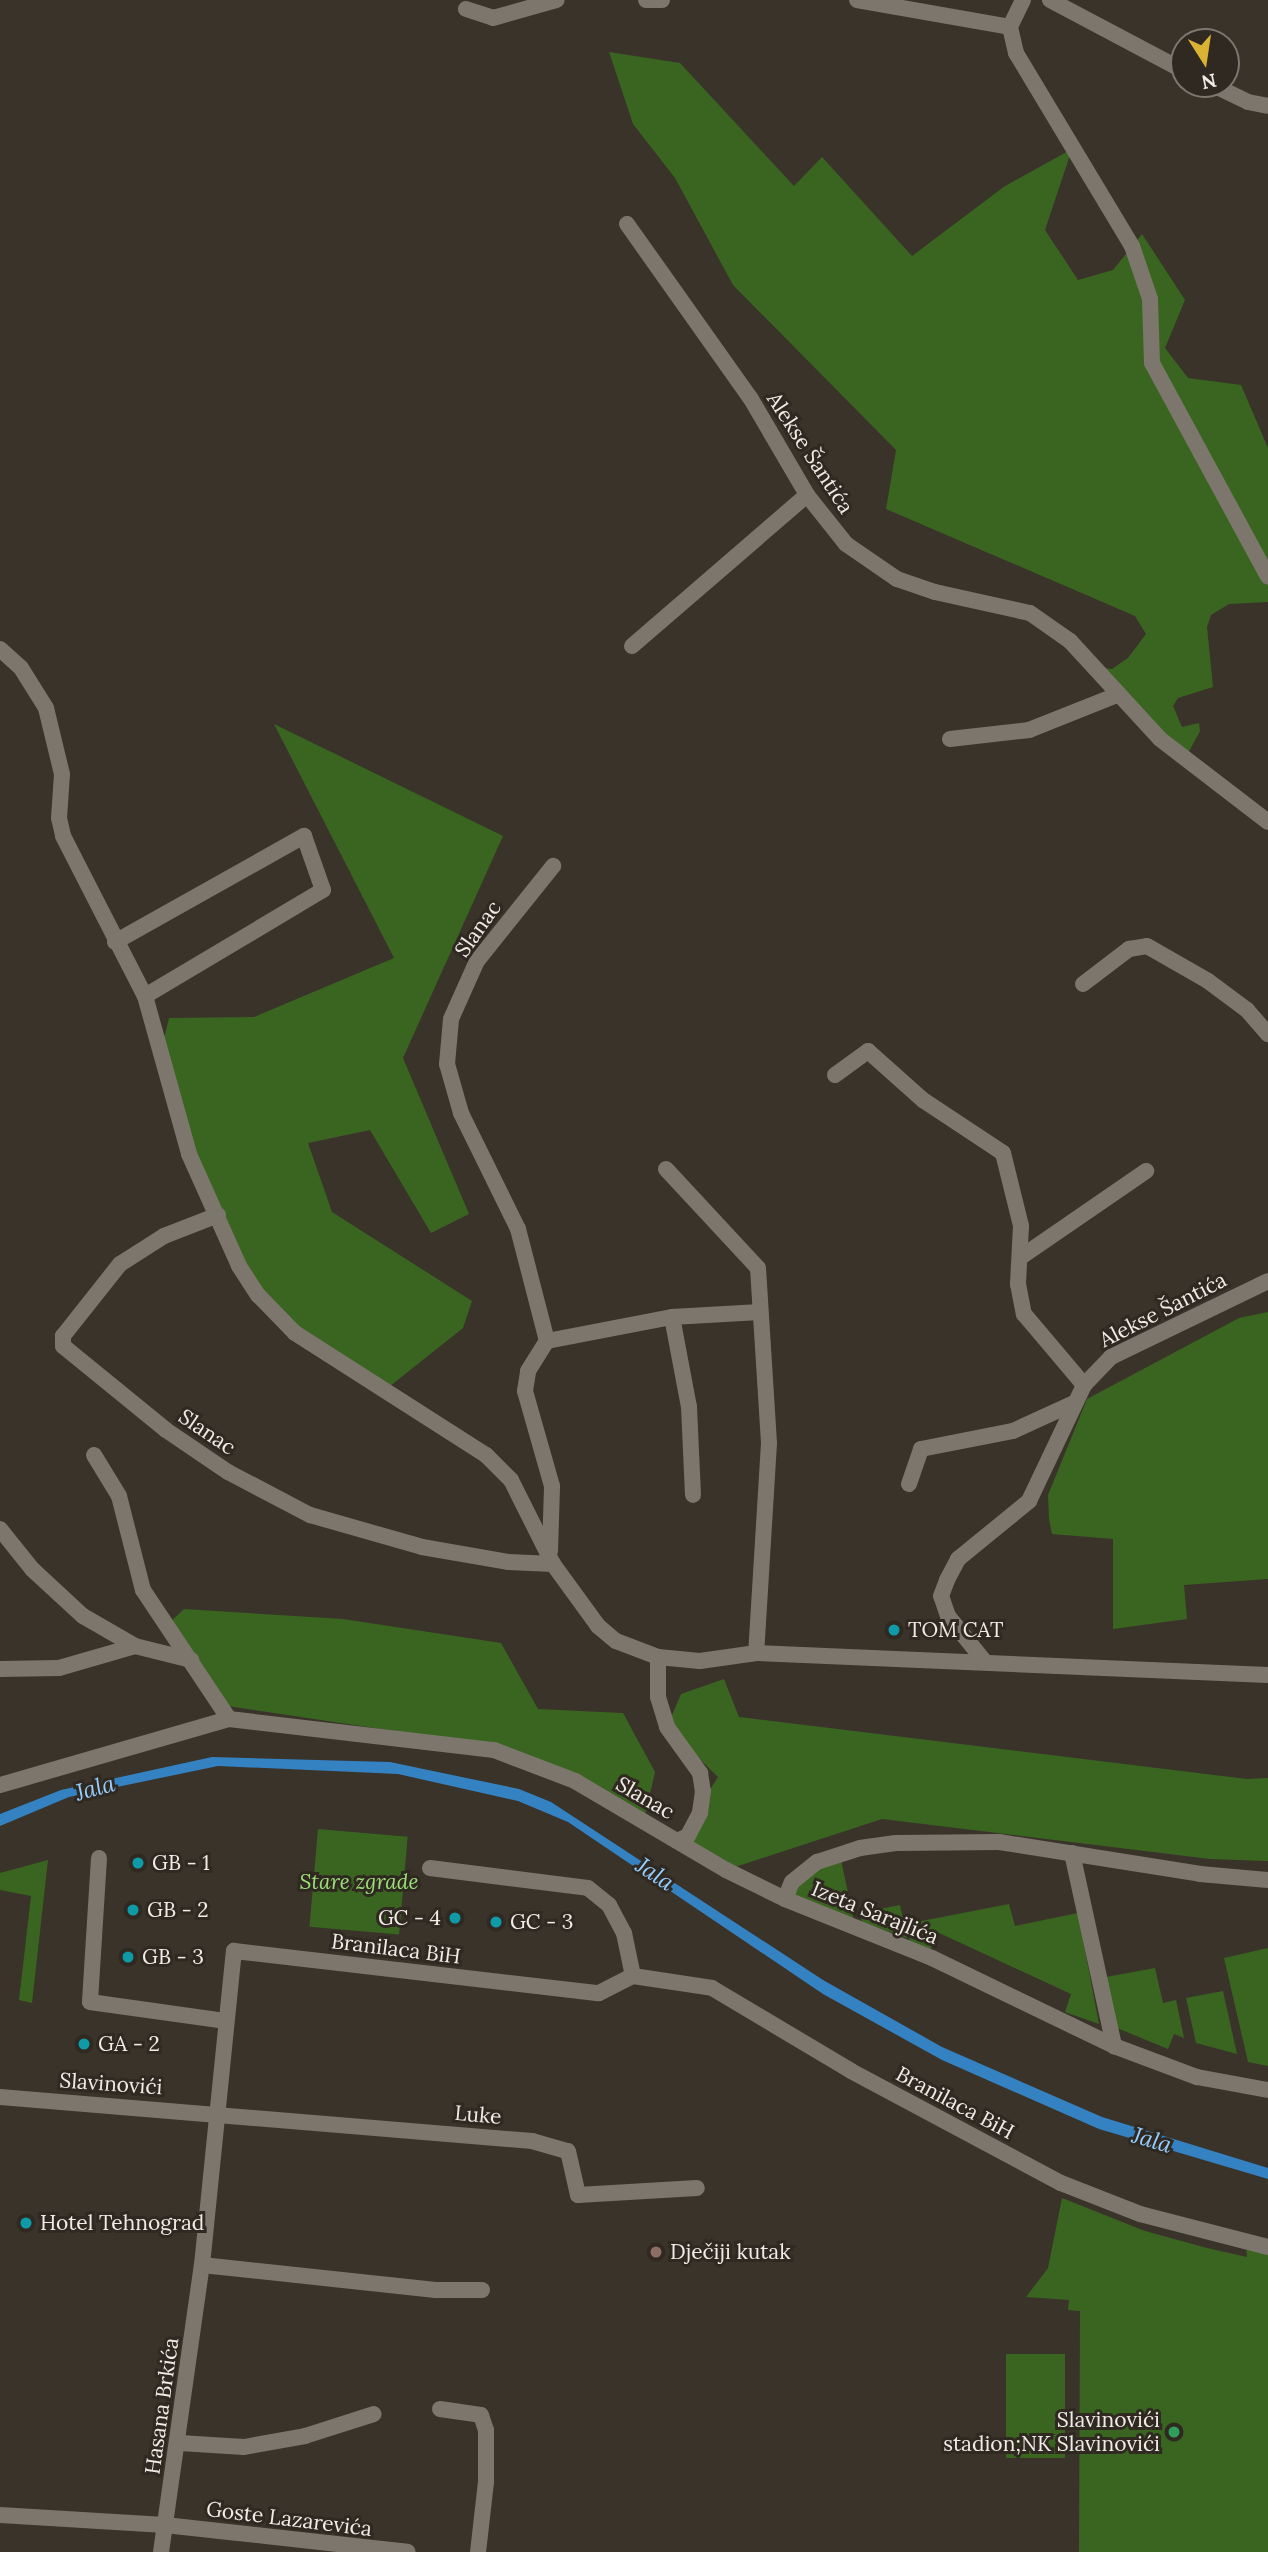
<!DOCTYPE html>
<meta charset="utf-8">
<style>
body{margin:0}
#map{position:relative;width:1268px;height:2552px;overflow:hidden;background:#39332a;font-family:Lora,serif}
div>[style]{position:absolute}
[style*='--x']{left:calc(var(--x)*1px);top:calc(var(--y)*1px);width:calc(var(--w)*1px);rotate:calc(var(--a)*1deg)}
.green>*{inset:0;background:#3a6520;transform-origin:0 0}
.water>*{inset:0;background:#3482c2}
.street>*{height:16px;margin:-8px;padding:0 8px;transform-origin:8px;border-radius:8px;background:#7d766c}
.dots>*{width:19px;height:19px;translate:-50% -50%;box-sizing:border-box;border:4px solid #2f2921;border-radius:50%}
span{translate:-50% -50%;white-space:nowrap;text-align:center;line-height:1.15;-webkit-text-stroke:6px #2f2921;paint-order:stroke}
.street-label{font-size:21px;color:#efebe5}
.poi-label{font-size:21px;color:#efebe5}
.left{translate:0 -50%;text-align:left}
.right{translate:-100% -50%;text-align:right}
.park-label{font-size:21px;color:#9adf77;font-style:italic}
.water-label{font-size:23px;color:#95cdff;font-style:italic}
.north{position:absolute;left:1170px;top:28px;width:70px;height:70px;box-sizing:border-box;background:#2f2921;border:2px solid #7c776f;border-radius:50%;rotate:168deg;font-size:19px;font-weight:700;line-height:28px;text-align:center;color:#efebe5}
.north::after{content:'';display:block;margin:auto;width:24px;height:32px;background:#dab334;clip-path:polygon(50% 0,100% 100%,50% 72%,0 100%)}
</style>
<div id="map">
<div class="green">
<i style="clip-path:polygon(609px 52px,680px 63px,794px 186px,822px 157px,912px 256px,1005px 186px,1072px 149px,1045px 230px,1078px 280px,1113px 270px,1142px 234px,1185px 300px,1165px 348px,1188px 378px,1241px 385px,1268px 448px,1268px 602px,1229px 604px,1211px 615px,1207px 627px,1213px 687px,1178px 698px,1173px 706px,1182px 727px,1199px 723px,1200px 731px,1185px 759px,1093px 667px,1112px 669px,1128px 658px,1146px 634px,1135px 616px,886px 509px,896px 450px,733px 285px,675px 178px,633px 124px)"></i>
<i style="clip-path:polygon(274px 724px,503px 836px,403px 1058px,469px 1214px,431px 1233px,370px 1130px,308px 1143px,332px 1212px,472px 1301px,463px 1328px,385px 1390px,275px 1314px,218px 1215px,156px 1036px,165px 1035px,169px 1018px,254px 1017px,394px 958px)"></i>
<i style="clip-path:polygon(1268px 1312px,1268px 1579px,1184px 1585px,1187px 1619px,1113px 1629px,1113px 1539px,1052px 1534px,1049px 1519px,1048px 1495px,1087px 1399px,1239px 1318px)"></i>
<i style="clip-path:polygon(184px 1609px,343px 1619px,501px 1643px,538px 1709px,623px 1713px,655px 1772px,644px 1820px,481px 1744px,221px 1705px,168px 1624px)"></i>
<i style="clip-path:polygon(724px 1679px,739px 1717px,1247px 1779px,1268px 1778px,1268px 1861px,1210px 1859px,882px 1819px,726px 1870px,677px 1841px,718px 1777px,667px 1727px,681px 1694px)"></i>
<i style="left:318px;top:1829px;width:90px;height:98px;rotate:5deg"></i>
<i style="clip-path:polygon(840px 1855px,854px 1921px,790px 1898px,790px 1888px)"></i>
<i style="clip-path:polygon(48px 1860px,32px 2003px,19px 2000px,31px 1896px,0 1890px,0 1873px)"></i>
<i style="clip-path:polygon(1009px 1904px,1015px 1926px,1078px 1913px,1099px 2024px,1065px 2012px,1071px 1994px,937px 1932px,930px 1951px,910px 1942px,906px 1924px)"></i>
<i style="clip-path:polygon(900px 1905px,907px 1938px,862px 1922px,860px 1913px)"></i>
<i style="clip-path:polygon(1268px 1948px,1268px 2066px,1248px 2062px,1224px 1958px)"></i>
<i style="clip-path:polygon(1155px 1968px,1163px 2003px,1176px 2000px,1184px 2038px,1174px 2034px,1168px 2049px,1117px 2028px,1106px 1977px)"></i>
<i style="clip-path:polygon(1223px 1991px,1237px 2054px,1196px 2043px,1186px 1998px)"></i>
<i style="clip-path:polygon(1062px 2198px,1145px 2231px,1207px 2248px,1247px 2257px,1246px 2245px,1268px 2252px,1268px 2552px,1079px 2552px,1080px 2311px,1068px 2310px,1069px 2300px,1026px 2297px,1048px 2268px)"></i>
<i style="left:1006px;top:2354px;width:59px;height:104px"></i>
</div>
<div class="water">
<i style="clip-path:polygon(212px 1757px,390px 1762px,519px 1789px,551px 1802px,823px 1980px,942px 2047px,1102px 2117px,1268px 2168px,1268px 2179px,1099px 2129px,942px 2060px,823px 1994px,568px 1822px,518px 1801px,398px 1774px,218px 1766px,69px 1797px,0 1826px,0 1814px,61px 1790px)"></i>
</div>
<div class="street">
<i style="--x:646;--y:0;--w:16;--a:0"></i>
<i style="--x:857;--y:0;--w:155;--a:10"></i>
<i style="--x:1023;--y:0;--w:30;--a:116"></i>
<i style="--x:1010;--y:27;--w:27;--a:77"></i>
<i style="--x:1016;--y:53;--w:225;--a:59"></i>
<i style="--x:1132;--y:246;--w:56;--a:71.2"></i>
<i style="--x:1150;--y:299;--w:64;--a:88.2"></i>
<i style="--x:1152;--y:363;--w:243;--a:61.5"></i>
<i style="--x:1050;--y:0;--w:152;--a:27.9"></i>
<i style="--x:466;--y:9;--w:28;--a:18"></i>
<i style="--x:493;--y:18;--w:66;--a:-15.7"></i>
<i style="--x:1211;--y:84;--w:41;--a:25.9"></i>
<i style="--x:1248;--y:102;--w:20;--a:11"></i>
<i style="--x:627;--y:224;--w:214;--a:54.7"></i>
<i style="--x:751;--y:399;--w:111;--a:59.7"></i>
<i style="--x:807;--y:495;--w:63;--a:51.5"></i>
<i style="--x:846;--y:544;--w:62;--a:34.5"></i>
<i style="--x:897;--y:579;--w:40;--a:18.9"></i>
<i style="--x:935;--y:592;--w:97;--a:12.5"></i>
<i style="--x:1030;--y:613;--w:49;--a:35"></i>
<i style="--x:1070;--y:641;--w:133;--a:47.4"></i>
<i style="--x:1160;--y:739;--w:136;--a:37.5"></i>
<i style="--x:632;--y:646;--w:231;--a:-40.8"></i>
<i style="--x:0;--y:649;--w:28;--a:42"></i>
<i style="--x:21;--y:668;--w:47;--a:58"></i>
<i style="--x:46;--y:708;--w:68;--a:76.4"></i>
<i style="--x:62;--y:774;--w:44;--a:93.9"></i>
<i style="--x:59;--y:818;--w:18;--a:77"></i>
<i style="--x:63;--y:836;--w:180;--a:62.9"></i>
<i style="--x:145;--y:996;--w:164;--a:74.4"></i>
<i style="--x:189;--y:1154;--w:123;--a:65.9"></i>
<i style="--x:239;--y:1266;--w:35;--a:57"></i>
<i style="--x:258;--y:1295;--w:53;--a:45.8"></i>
<i style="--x:295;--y:1333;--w:227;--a:32.6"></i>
<i style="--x:486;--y:1455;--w:35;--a:45"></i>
<i style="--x:511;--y:1480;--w:94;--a:63.4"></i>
<i style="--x:553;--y:1564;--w:77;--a:54"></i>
<i style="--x:598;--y:1626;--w:23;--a:40"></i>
<i style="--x:616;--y:1641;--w:45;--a:20.9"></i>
<i style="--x:658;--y:1657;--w:42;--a:5.4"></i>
<i style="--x:700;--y:1661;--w:57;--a:-8.1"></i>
<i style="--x:756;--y:1653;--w:512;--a:2.46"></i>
<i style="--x:950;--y:739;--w:80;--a:-6.5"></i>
<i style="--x:1029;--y:730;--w:95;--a:-21.7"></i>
<i style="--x:115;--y:942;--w:217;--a:-29.3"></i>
<i style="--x:304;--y:836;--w:57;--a:70.6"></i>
<i style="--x:323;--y:890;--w:207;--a:149.2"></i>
<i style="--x:1083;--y:984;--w:58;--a:-37.3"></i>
<i style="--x:1129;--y:949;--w:18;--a:-9"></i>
<i style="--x:1147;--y:946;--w:70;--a:29.8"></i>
<i style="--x:1208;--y:981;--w:49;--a:36.6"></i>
<i style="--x:1247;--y:1010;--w:32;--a:49"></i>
<i style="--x:835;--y:1075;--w:41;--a:-36"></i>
<i style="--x:868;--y:1051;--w:74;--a:41.7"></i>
<i style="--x:923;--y:1100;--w:96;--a:33.5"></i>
<i style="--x:1003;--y:1153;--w:75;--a:76.1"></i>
<i style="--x:1021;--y:1226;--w:58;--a:93"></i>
<i style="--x:1018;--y:1284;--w:31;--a:79"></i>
<i style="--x:1024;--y:1314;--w:93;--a:49.8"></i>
<i style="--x:666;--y:1169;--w:135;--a:47.1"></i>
<i style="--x:758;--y:1268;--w:175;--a:86.4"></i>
<i style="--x:769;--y:1443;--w:210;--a:93.5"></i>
<i style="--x:218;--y:1215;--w:58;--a:158.7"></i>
<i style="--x:164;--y:1236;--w:52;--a:147.5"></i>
<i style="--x:120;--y:1264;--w:92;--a:128.4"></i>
<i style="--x:63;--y:1336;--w:10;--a:90"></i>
<i style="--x:63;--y:1346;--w:133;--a:39.2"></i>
<i style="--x:166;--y:1430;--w:75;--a:34.1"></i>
<i style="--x:228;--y:1472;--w:93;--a:27.7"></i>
<i style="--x:310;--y:1515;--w:116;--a:15.9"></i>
<i style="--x:422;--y:1547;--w:87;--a:9.9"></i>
<i style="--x:508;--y:1562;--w:45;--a:2.5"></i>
<i style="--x:1021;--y:1257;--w:152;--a:-34.5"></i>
<i style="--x:672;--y:1317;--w:92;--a:79.3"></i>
<i style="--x:689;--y:1407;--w:88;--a:87.4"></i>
<i style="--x:547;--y:1341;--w:127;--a:-10.9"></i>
<i style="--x:672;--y:1317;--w:88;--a:-3.3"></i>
<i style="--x:94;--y:1455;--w:48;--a:58.6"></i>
<i style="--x:119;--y:1496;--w:97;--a:75.7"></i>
<i style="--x:143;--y:1590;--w:155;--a:56.3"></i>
<i style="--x:909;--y:1484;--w:37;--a:-71"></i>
<i style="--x:921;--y:1449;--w:94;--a:-11.1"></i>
<i style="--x:1013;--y:1431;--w:69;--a:-24.7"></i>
<i style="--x:0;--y:1529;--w:51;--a:51.3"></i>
<i style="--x:32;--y:1569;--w:69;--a:42.7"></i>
<i style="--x:83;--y:1616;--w:60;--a:30"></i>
<i style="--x:135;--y:1646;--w:58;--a:14"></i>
<i style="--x:550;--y:1551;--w:65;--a:-88.2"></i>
<i style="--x:552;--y:1486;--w:99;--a:-105.9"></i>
<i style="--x:525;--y:1391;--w:20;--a:-81"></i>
<i style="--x:528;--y:1371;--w:36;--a:-58"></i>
<i style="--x:547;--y:1341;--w:116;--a:-104.5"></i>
<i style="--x:518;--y:1229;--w:129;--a:-116.2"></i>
<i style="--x:461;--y:1113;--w:51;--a:-105.9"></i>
<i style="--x:447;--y:1064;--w:45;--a:-84.9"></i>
<i style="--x:451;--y:1019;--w:64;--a:-65.9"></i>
<i style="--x:477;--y:961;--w:122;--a:-51.3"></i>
<i style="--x:658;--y:1657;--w:40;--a:90"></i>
<i style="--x:658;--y:1697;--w:31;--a:73"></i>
<i style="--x:667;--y:1727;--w:57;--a:54.3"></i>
<i style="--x:700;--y:1773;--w:18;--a:81"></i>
<i style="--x:703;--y:1791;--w:22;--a:98"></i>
<i style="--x:700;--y:1813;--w:26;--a:118"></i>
<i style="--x:688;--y:1836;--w:12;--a:156"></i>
<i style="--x:985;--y:1662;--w:59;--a:-128.8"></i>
<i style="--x:948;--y:1616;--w:21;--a:-109"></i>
<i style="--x:941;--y:1596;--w:17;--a:-69"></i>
<i style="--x:947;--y:1580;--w:24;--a:-62"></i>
<i style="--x:958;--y:1559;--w:92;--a:-39.2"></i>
<i style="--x:1029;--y:1501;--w:128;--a:-64.6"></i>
<i style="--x:1084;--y:1385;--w:39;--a:-46"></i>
<i style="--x:1111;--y:1357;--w:174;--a:-25.8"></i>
<i style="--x:0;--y:1669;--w:59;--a:-1"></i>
<i style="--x:59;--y:1668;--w:79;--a:-16.1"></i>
<i style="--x:0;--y:1785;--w:238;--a:-16.1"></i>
<i style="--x:229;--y:1719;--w:267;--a:6.7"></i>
<i style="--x:494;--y:1750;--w:87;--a:20.9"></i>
<i style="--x:575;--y:1781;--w:175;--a:30.5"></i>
<i style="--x:726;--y:1870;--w:66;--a:26.2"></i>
<i style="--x:785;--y:1899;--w:158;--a:21.9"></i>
<i style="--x:932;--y:1958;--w:202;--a:25.8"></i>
<i style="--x:1114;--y:2046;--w:89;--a:20.5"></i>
<i style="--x:1197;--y:2077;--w:72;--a:10.4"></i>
<i style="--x:1072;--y:1853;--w:198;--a:77.7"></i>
<i style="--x:99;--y:1858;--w:144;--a:93.6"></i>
<i style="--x:90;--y:2002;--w:136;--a:8"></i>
<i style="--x:430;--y:1868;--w:159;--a:7.2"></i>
<i style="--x:588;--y:1888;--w:27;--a:39"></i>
<i style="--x:609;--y:1905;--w:32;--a:62"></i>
<i style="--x:624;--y:1933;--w:44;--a:78.2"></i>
<i style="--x:785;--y:1899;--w:18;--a:-68"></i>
<i style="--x:792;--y:1882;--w:32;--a:-39"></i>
<i style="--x:817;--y:1862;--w:45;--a:-18"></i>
<i style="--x:860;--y:1848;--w:36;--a:-8"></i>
<i style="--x:896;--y:1843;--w:103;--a:-0.6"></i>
<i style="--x:999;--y:1842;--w:204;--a:9"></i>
<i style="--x:1200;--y:1874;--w:68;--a:5"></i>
<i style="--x:0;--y:2097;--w:534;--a:4.73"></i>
<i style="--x:532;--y:2141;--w:37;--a:16"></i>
<i style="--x:568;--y:2151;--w:45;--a:77.2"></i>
<i style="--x:578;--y:2195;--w:119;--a:-3.4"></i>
<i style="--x:202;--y:2265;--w:235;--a:6.1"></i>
<i style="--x:436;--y:2290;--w:46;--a:0"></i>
<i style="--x:440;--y:2409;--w:41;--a:8.3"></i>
<i style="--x:481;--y:2415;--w:16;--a:72"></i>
<i style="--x:486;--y:2430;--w:52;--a:90"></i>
<i style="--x:486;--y:2482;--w:70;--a:96.5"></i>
<i style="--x:180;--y:2443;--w:64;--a:3.6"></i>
<i style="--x:244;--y:2447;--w:62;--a:-10.2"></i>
<i style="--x:305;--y:2436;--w:72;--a:-17.7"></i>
<i style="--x:0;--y:2515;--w:165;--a:3.5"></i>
<i style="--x:165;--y:2525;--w:244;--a:6.3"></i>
<i style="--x:161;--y:2552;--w:290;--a:-81.9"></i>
<i style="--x:202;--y:2265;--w:316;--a:-84.2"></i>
<i style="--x:234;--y:1951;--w:367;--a:6.6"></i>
<i style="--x:599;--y:1993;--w:38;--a:-27"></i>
<i style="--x:633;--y:1976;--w:80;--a:8.6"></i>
<i style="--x:712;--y:1988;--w:162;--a:30.8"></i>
<i style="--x:851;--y:2071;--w:238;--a:28.1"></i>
<i style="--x:1061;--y:2183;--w:85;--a:21.4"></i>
<i style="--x:1140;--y:2214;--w:132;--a:14.5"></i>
</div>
<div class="dots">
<i style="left:894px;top:1630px;background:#0f9aa8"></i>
<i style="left:138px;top:1863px;background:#0f9aa8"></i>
<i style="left:133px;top:1910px;background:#0f9aa8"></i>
<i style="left:455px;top:1918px;background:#0f9aa8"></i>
<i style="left:496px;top:1922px;background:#0f9aa8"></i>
<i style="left:128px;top:1957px;background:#0f9aa8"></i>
<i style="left:84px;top:2044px;background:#0f9aa8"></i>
<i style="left:26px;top:2223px;background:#0f9aa8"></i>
<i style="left:656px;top:2252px;background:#8d6e63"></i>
<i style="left:1174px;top:2432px;background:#2e9e5b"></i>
</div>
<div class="street-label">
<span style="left:810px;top:453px;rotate:57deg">Alekse Šantića</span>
<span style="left:478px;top:929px;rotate:-55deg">Slanac</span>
<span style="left:1163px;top:1310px;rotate:-27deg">Alekse Šantića</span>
<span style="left:207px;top:1432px;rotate:34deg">Slanac</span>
<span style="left:645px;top:1798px;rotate:30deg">Slanac</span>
<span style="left:875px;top:1913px;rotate:22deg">Izeta Sarajlića</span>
<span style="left:396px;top:1949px;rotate:7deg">Branilaca BiH</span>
<span style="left:111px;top:2084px;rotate:4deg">Slavinovići</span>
<span style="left:955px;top:2103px;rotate:28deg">Branilaca BiH</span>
<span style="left:478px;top:2115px;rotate:5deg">Luke</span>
<span style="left:162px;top:2406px;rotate:-82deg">Hasana Brkića</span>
<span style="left:289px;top:2519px;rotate:7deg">Goste Lazarevića</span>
</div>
<div class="poi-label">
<span class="left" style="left:908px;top:1630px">TOM CAT</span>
<span class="left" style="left:152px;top:1863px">GB - 1</span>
<span class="left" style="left:147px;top:1910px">GB - 2</span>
<span class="right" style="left:441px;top:1918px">GC - 4</span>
<span class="left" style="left:510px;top:1922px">GC - 3</span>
<span class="left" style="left:142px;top:1957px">GB - 3</span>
<span class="left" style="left:98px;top:2044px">GA - 2</span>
<span class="left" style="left:40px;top:2223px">Hotel Tehnograd</span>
<span class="left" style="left:670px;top:2252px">Dječiji kutak</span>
<span class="right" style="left:1160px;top:2432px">Slavinovići<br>stadion;NK Slavinovići</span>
</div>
<div class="park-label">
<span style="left:359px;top:1882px">Stare zgrade</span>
</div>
<div class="water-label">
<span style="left:95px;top:1788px;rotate:-15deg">Jala</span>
<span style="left:655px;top:1874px;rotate:34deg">Jala</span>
<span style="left:1152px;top:2140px;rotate:17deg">Jala</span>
</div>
<div class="north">N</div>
</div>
